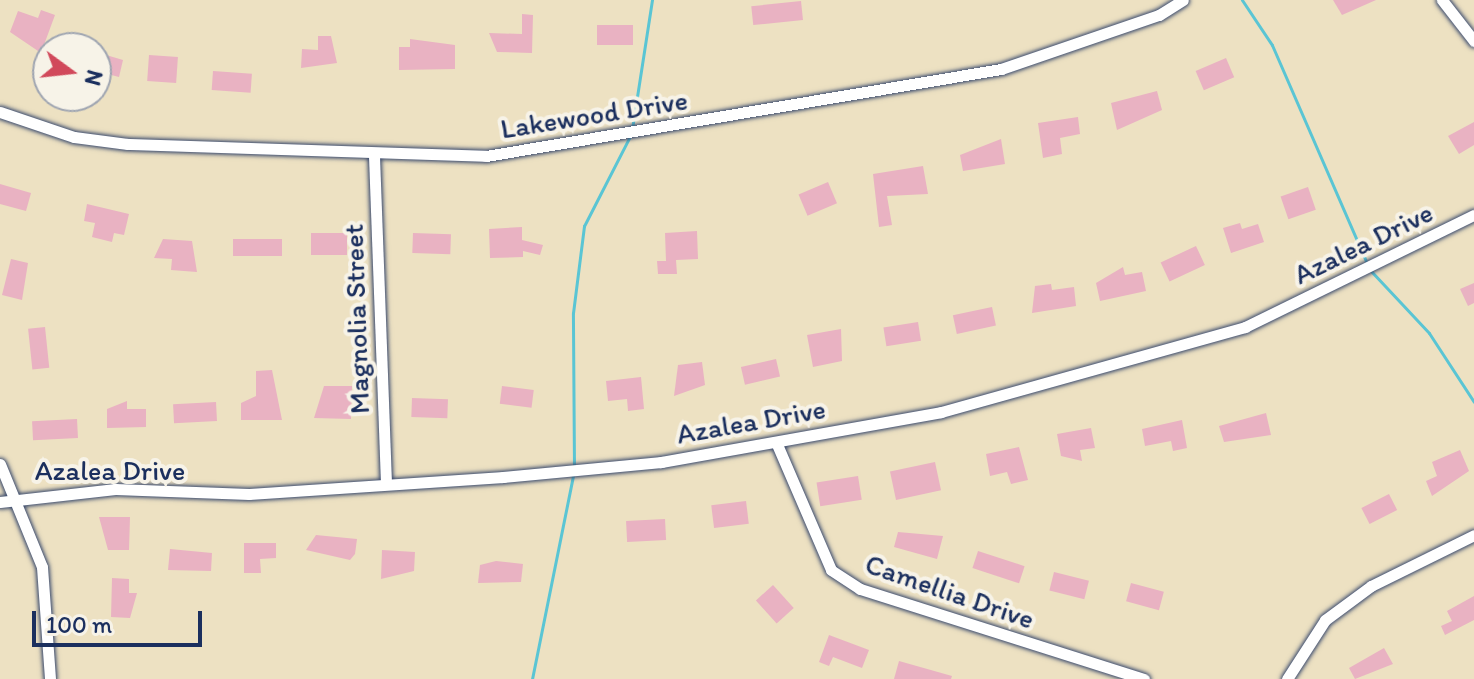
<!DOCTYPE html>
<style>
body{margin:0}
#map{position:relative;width:1474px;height:679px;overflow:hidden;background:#ede1c2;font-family:Itim,sans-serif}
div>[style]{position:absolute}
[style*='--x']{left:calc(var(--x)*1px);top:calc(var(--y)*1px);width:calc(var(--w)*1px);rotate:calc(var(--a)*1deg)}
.stream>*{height:3px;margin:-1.5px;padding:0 1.5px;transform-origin:1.5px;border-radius:1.5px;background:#5ac5d4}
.building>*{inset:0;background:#e9b2c2;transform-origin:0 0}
.roads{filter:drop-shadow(0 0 2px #3a4a6d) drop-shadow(0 0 2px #3a4a6d)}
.minor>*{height:11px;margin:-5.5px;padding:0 5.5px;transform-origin:5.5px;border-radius:5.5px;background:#fff}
span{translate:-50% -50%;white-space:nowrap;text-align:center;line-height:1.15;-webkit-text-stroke:8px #f7f3e8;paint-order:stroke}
.street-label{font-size:28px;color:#1b2f5e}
.north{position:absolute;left:32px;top:32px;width:80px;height:80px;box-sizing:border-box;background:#f7f3e8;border:2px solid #9fa5b1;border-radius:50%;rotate:105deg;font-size:22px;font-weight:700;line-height:32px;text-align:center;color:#1b2f5e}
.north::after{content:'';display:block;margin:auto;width:28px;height:36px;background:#d1495b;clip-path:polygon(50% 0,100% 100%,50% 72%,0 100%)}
.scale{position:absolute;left:32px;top:611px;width:170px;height:36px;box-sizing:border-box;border:4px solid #1b2f5e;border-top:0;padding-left:10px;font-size:24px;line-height:28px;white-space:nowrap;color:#1b2f5e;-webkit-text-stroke:6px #f7f3e8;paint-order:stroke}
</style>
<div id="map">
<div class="stream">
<i style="--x:1242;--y:0;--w:54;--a:56.3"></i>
<i style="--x:1272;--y:45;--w:239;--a:66.5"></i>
<i style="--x:632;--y:129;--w:131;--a:-81.2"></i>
<i style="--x:1371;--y:271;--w:85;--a:46.9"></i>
<i style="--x:1429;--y:333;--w:82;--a:56.9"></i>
<i style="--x:574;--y:468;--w:155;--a:-90.4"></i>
<i style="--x:573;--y:313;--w:88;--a:-82.8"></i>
<i style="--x:584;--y:226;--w:101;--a:-62.9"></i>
<i style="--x:532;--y:679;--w:208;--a:-78.6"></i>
</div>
<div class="building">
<i style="clip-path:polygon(1333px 0,1376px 0,1342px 15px)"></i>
<i style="left:801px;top:1px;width:19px;height:50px;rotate:84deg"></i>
<i style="clip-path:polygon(41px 10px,55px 15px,41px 53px,10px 32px,18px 11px,38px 18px)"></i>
<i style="clip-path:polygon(522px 14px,533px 15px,532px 53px,497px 52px,489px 33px,522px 34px)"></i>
<i style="left:633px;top:25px;width:20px;height:36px;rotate:90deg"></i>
<i style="clip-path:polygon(318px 36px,331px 36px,337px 63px,301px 68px,302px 49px,318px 50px)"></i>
<i style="clip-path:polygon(410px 39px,455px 45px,455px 69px,399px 70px,399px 47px,410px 47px)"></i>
<i style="clip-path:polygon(96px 52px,123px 60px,119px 77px,96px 71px)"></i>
<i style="left:149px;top:55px;width:29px;height:26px;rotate:4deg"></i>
<i style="left:1226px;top:58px;width:21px;height:33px;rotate:67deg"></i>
<i style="left:213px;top:71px;width:39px;height:19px;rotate:4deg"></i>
<i style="clip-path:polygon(1157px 91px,1162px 110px,1117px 130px,1111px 103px)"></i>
<i style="clip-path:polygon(1078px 117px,1080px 134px,1060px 138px,1062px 154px,1043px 158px,1038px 123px)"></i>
<i style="clip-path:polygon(1474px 122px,1474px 145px,1459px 154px,1448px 136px)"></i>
<i style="clip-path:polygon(1001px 139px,1005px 164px,963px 171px,960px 155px)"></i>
<i style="clip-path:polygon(923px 166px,928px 194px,887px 196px,892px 225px,879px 227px,873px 174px)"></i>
<i style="left:828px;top:182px;width:23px;height:32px;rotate:67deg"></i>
<i style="clip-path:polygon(0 184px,31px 193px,26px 211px,0 204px)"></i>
<i style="left:1308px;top:187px;width:24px;height:29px;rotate:71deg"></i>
<i style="clip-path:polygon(87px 204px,129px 214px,124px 235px,114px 233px,112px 242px,92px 237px,95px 223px,84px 221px)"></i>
<i style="clip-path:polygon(1240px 223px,1242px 229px,1258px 224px,1264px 242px,1231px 253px,1223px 228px)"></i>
<i style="clip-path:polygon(522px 227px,522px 240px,543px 245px,540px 255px,523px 251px,523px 257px,490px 258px,489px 229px)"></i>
<i style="clip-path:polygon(697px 231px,698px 259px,676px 260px,677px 274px,658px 274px,657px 261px,666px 261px,665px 233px)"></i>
<i style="left:311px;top:233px;width:36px;height:22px"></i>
<i style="left:413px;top:233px;width:38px;height:20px;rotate:2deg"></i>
<i style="clip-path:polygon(163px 239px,192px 241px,197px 272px,171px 270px,172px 259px,154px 258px)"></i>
<i style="left:233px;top:239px;width:49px;height:17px"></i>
<i style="left:1196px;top:246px;width:21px;height:39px;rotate:65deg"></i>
<i style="clip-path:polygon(11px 259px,28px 263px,22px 300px,2px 295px)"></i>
<i style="clip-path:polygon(1123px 267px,1125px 275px,1142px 272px,1146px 291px,1100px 301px,1096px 283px)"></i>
<i style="clip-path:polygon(1474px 283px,1474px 303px,1468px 306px,1460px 289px)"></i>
<i style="clip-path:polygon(1051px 284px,1052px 290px,1074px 287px,1076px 306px,1032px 313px,1035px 286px)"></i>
<i style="left:992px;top:307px;width:19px;height:40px;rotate:78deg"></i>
<i style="left:918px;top:322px;width:19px;height:35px;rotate:81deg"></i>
<i style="left:45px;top:327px;width:41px;height:17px;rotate:84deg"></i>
<i style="clip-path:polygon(841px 329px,842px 361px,813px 367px,807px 335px)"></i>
<i style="left:776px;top:359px;width:18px;height:36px;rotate:77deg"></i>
<i style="clip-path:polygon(702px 362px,705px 385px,674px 396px,678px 365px)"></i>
<i style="clip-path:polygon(272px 370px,282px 420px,241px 420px,241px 403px,256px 396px,256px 371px)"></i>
<i style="clip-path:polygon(641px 377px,644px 409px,628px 411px,627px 399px,608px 401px,606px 381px)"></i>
<i style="clip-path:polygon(324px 386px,352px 386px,351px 419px,314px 418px)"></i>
<i style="left:502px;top:386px;width:32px;height:18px;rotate:7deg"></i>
<i style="left:412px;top:398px;width:36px;height:19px;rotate:2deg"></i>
<i style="clip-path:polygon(127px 401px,127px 409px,146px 409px,146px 427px,107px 428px,107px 409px)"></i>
<i style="left:216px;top:402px;width:19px;height:43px;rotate:87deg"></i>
<i style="clip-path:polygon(1266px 413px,1271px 435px,1224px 442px,1219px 426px)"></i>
<i style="left:77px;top:419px;width:19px;height:45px;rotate:87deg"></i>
<i style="clip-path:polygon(1182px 420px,1187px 448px,1173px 451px,1171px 441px,1145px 446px,1142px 429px)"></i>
<i style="clip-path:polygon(1091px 428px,1095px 448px,1080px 450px,1082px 461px,1061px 456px,1057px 434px)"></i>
<i style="clip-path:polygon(1019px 447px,1028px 480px,1011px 484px,1007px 472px,990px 476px,986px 454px)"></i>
<i style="clip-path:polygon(1460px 450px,1469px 471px,1432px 496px,1426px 481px,1437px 476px,1432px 462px)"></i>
<i style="left:935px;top:462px;width:29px;height:46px;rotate:78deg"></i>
<i style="left:858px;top:476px;width:24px;height:42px;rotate:81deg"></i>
<i style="left:1389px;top:494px;width:18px;height:31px;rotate:63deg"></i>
<i style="left:746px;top:501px;width:23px;height:35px;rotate:83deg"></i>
<i style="clip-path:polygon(99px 517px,130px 517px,129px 550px,108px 550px)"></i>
<i style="left:665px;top:519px;width:21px;height:39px;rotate:87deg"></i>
<i style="clip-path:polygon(898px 532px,943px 536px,937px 559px,894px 547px)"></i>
<i style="clip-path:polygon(316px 535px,357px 539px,355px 554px,350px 560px,306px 550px)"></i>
<i style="clip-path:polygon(244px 543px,276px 543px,276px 558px,260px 559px,261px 573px,244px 573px)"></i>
<i style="clip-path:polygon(170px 549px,212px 553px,211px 571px,168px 570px)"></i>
<i style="clip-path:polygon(382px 550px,415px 552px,414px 571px,381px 579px)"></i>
<i style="left:978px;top:551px;width:49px;height:18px;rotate:18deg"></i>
<i style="clip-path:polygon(496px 561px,523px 564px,521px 582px,478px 583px,480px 565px)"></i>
<i style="left:1054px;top:572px;width:36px;height:19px;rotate:14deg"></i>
<i style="clip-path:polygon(112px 578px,129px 579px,129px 593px,137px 593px,130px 618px,111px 617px)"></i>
<i style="left:1131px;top:583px;width:34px;height:19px;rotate:15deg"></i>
<i style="left:773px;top:585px;width:31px;height:23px;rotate:48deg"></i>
<i style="clip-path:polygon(1474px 596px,1474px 620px,1445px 635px,1441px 626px,1452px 621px,1447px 611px)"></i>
<i style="clip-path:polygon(829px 635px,869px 650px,862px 668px,833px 657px,829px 666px,819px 662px)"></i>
<i style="clip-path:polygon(1384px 648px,1393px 664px,1355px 679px,1349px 668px)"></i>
<i style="clip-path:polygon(899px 661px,952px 676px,951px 679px,894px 679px)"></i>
</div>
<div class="roads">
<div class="minor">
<i style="--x:1442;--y:0;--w:52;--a:52"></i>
<i style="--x:0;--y:112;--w:78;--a:18.7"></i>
<i style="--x:74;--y:137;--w:54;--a:7.4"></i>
<i style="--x:128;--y:144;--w:358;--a:1.9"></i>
<i style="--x:486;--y:156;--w:522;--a:-9.59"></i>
<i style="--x:1001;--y:69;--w:167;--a:-18.9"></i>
<i style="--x:1159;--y:15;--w:28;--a:-32"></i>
<i style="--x:374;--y:156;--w:324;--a:87.9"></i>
<i style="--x:776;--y:442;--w:139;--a:66.7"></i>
<i style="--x:831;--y:570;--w:35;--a:33"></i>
<i style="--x:860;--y:589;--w:298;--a:17.6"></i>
<i style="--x:0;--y:464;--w:111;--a:67.8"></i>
<i style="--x:42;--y:567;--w:112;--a:85.9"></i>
<i style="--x:0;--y:502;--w:116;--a:-6.4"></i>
<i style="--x:115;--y:489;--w:134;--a:2.1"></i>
<i style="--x:249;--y:494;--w:255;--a:-3.8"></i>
<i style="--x:503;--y:477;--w:159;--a:-5.4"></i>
<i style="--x:661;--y:462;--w:284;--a:-10.1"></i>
<i style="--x:941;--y:412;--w:316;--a:-15.6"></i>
<i style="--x:1245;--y:327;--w:255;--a:-26.1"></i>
<i style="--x:1287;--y:679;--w:70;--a:-57.2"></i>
<i style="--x:1325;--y:620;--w:57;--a:-36.5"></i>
<i style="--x:1371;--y:586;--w:115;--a:-26.3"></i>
</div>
</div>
<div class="street-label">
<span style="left:594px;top:114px;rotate:-9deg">Lakewood Drive</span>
<span style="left:1363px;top:243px;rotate:-26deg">Azalea Drive</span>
<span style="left:356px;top:319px;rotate:-92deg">Magnolia Street</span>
<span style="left:751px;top:421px;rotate:-10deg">Azalea Drive</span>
<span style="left:110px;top:470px">Azalea Drive</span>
<span style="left:950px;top:591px;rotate:19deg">Camellia Drive</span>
</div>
<div class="north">N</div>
<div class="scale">100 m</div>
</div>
